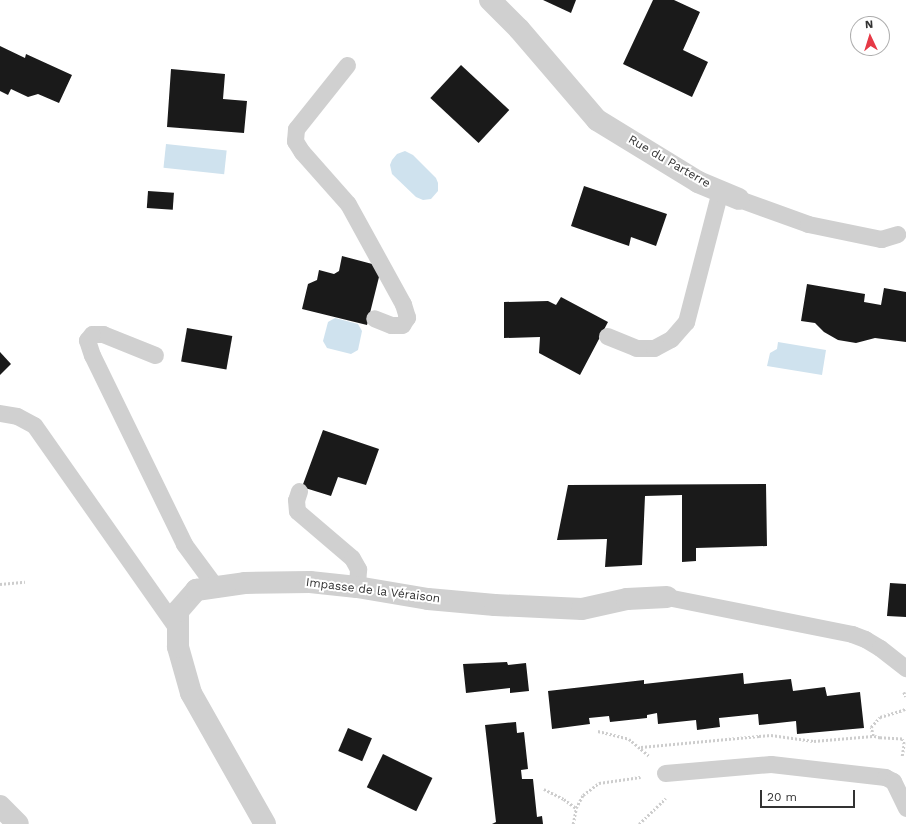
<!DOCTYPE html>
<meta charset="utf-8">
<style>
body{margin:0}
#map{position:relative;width:906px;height:824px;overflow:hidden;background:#fff;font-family:"Work Sans",sans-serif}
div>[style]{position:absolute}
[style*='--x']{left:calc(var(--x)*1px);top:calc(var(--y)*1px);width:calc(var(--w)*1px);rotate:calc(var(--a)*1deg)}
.water>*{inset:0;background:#cfe2ee;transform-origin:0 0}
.building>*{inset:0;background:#1a1a1a;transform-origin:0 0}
.path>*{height:2.5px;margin-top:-1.25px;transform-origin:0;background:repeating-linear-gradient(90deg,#cdcdcd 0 2px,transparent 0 4px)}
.service>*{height:17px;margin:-8.5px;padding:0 8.5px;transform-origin:8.5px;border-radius:8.5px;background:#d0d0d0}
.minor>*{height:22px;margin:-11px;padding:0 11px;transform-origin:11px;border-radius:11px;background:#d0d0d0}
span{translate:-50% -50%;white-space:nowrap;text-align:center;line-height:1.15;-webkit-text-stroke:4px #fff;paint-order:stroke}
.street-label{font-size:12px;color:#333}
.north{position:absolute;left:850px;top:16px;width:40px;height:40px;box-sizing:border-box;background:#fff;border:1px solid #adadad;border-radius:50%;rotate:356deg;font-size:11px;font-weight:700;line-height:16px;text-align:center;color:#333}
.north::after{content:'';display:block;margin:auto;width:14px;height:18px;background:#e63946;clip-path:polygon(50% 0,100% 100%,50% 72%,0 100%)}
.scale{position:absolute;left:760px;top:790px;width:95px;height:18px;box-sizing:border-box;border:2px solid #333;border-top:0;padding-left:5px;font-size:12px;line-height:14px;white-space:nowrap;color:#333;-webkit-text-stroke:3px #fff;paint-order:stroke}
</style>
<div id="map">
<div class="water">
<i style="left:166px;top:144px;width:61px;height:24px;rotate:6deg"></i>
<i style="clip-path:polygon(405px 151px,413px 155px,436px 178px,438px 183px,438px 191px,431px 199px,423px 200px,416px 197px,392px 174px,390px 165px,392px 160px,397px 154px)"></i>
<i style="clip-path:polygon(335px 318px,358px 324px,362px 331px,358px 350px,351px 354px,327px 348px,323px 341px,328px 322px)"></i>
<i style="clip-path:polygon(778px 342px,826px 350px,822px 375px,767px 366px,770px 353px,777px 349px)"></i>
</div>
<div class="building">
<i style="clip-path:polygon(543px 0,576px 0,571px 13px)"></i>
<i style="clip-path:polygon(653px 0,674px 0,700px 12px,683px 50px,708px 62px,692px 97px,623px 64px)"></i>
<i style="clip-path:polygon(0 46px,25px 58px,26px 54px,72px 75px,59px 103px,38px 94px,28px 97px,11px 89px,8px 95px,0 91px)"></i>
<i style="left:461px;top:65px;width:66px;height:45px;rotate:43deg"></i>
<i style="clip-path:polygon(171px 69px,225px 74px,223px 99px,247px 101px,244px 133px,167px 127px)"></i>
<i style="clip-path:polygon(584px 186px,667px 214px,656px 246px,631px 237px,629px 246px,571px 226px)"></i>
<i style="left:148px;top:191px;width:26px;height:17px;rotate:4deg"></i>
<i style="clip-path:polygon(342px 256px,376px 265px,380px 273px,367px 325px,302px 309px,308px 284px,317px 280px,319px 270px,334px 274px,339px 271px)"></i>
<i style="clip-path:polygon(807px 284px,865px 294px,864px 302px,881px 305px,884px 288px,906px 292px,906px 342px,875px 338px,856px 343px,838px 340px,824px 332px,815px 323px,801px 321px)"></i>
<i style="clip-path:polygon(561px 297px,608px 322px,580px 375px,539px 353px,540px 337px,504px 338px,504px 302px,548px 301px,556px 305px)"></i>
<i style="left:187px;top:328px;width:46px;height:34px;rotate:10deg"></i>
<i style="clip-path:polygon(0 352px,11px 364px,0 375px)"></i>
<i style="clip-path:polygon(323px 430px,379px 449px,366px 485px,338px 477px,331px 496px,302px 487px)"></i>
<i style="clip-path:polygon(766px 484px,767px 546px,696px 548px,696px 561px,682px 562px,682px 495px,645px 496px,642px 565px,605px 567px,607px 539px,557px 540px,568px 485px)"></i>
<i style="clip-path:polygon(890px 583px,906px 584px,906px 617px,887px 616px)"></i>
<i style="clip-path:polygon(507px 662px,508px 665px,526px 663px,529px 691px,510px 693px,510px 688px,466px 693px,463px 664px)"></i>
<i style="clip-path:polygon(743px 673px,744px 684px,791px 679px,793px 691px,825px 687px,827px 696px,860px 692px,864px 728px,797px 734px,796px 721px,759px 725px,758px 714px,719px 718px,720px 727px,697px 730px,696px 720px,658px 724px,657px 713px,647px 715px,647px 718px,610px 722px,609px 716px,589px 718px,590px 724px,552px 729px,548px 691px,644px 680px,644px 684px)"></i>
<i style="clip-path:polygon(516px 722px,517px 733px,524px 732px,528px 769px,521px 770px,522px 779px,533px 779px,537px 817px,542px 816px,543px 824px,492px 824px,496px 822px,485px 725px)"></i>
<i style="left:348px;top:728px;width:26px;height:25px;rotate:23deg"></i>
<i style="left:383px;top:754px;width:55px;height:37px;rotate:26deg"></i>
</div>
<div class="path">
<i style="--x:0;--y:584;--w:25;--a:-5"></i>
<i style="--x:904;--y:692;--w:5;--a:68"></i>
<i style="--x:598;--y:731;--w:32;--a:14"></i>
<i style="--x:629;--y:739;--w:26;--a:40"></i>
<i style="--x:641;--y:747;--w:119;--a:-5.3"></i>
<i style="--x:759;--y:736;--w:12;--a:-5"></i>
<i style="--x:771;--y:735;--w:43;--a:7.9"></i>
<i style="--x:814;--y:741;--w:59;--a:-4.8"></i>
<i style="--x:902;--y:756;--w:12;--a:-81"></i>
<i style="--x:904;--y:744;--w:5;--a:-112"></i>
<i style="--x:902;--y:739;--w:22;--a:-177"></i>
<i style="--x:880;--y:738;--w:7;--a:-164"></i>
<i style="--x:873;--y:736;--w:9;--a:-103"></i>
<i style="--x:871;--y:727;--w:13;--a:-48"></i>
<i style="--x:880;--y:717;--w:24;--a:-17"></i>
<i style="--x:903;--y:710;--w:4;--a:-34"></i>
<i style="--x:544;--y:789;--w:22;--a:27"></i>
<i style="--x:564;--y:799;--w:15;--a:37"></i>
<i style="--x:573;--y:824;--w:16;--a:-79"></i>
<i style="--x:576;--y:808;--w:15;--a:-62"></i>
<i style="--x:583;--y:795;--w:20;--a:-37"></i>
<i style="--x:599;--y:783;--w:42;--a:-8.1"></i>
<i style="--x:639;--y:824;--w:37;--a:-44"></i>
</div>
<div class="service">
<i style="--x:347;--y:65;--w:82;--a:128.6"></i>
<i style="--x:296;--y:129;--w:12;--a:95"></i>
<i style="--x:295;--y:141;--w:13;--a:58"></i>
<i style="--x:302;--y:152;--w:69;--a:48.5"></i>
<i style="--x:348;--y:204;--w:114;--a:61.2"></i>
<i style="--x:403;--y:304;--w:14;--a:73"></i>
<i style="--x:407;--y:317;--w:9;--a:122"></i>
<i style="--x:402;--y:325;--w:11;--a:180"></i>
<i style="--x:391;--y:325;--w:18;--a:-158"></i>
<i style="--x:739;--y:199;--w:73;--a:19.9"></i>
<i style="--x:808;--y:224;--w:75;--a:11.6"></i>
<i style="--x:881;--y:239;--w:17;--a:-17"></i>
<i style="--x:607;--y:336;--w:31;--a:22"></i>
<i style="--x:636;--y:348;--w:18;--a:0"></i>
<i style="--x:654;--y:348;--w:19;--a:-28"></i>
<i style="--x:671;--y:339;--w:23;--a:-49"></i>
<i style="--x:686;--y:322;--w:135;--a:-75.5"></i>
<i style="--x:155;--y:355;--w:56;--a:-158"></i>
<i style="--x:103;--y:334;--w:11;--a:180"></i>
<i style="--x:92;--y:334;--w:8;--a:130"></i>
<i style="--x:87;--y:340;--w:16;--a:72"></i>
<i style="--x:92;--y:355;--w:210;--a:64"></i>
<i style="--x:184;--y:544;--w:52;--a:53.6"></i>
<i style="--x:0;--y:413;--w:17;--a:10"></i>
<i style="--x:17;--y:416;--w:19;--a:28"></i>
<i style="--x:34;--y:425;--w:251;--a:54.9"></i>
<i style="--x:299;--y:491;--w:9;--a:108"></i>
<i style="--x:296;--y:500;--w:11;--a:85"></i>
<i style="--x:297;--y:511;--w:72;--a:40.5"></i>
<i style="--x:352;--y:558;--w:13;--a:61"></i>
<i style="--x:358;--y:569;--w:18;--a:93"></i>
<i style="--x:667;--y:597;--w:189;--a:11.3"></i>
<i style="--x:852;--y:634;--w:14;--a:21"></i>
<i style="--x:865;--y:639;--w:17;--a:31"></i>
<i style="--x:880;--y:648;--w:33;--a:38"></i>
<i style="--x:665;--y:773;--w:106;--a:-4.9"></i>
<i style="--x:771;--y:764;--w:115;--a:6.5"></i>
<i style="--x:885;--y:777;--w:9;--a:27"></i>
<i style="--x:893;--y:781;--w:30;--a:64"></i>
</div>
<div class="minor">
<i style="--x:490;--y:0;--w:41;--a:45"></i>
<i style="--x:519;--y:29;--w:120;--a:49.4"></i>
<i style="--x:597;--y:120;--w:119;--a:31.5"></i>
<i style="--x:698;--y:182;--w:44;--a:22.5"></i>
<i style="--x:0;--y:806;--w:25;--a:45"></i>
<i style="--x:265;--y:824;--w:150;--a:-119.5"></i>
<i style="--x:191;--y:693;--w:48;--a:-105.8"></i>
<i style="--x:178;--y:647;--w:36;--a:-90"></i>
<i style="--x:178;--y:611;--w:28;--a:-49"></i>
<i style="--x:196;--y:590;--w:49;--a:-8.1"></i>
<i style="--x:245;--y:583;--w:65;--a:-0.9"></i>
<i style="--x:310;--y:582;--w:47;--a:6.1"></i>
<i style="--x:357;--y:587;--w:72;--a:9.6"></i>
<i style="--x:428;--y:599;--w:67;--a:5.1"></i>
<i style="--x:495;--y:605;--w:87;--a:2.6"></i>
<i style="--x:582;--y:609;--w:46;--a:-12.5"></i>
<i style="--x:627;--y:599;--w:40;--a:-2.9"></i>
</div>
<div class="street-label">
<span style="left:669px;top:162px;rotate:30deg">Rue du Parterre</span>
<span style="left:373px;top:591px;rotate:7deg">Impasse de la Véraison</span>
</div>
<div class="north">N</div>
<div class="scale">20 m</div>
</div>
